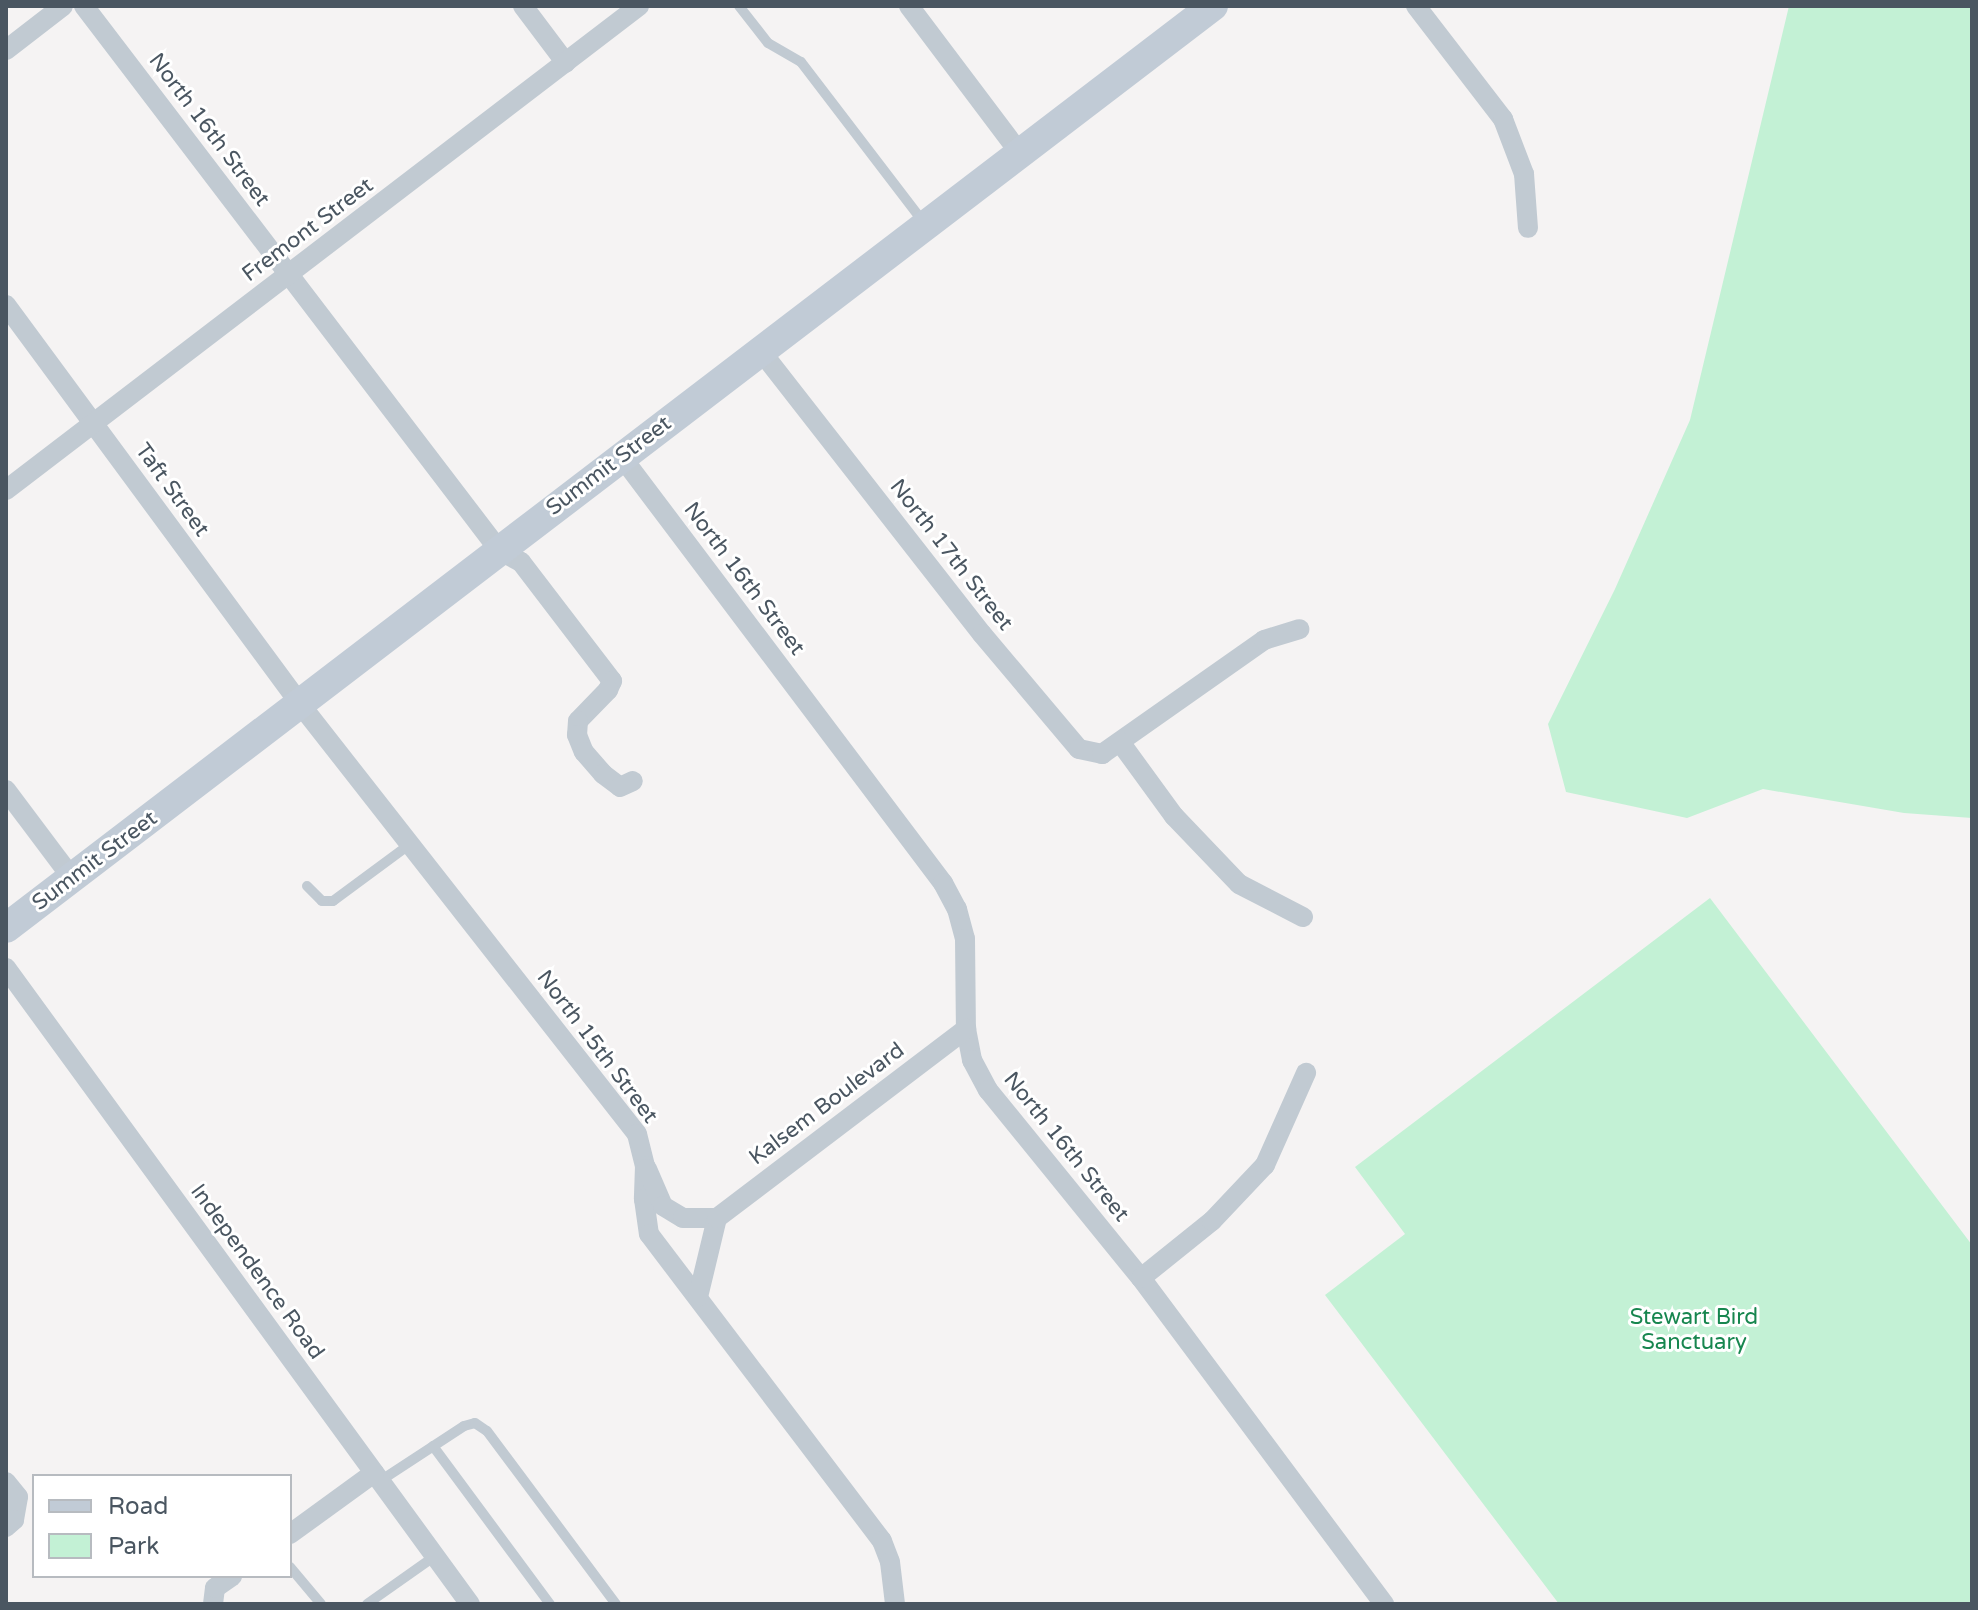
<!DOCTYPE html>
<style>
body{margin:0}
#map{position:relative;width:1978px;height:1610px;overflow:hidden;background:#f5f3f3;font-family:"Varela Round",sans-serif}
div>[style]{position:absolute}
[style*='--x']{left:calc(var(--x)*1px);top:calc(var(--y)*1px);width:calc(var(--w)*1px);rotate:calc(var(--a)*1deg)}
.green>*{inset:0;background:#c3f1d5}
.lane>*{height:10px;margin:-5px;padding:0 5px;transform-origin:5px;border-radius:5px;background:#c1cad2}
.street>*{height:20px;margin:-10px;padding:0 10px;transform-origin:10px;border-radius:10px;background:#c1cad2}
.secondary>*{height:30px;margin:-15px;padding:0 15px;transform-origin:15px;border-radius:15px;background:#c1cbd6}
span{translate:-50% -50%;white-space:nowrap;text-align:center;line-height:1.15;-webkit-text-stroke:6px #fff;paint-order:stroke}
.street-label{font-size:22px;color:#4a5661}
.park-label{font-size:22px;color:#17864f}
.frame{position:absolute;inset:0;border:8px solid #4a5661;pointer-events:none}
.legend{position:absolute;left:32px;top:1474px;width:260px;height:104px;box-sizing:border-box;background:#fff;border:2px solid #b7bbc0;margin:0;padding:10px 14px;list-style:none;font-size:24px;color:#4a5661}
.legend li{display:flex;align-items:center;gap:16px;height:40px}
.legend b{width:40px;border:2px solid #b7bbc0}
</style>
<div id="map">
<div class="green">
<i style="clip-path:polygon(1789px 6px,1972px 6px,1972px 818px,1904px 813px,1763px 789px,1687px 818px,1566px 792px,1548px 724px,1615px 589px,1690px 420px)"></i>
<i style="clip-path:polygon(1710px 898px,1972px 1245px,1972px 1604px,1559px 1604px,1325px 1295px,1405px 1234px,1355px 1167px)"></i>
</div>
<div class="lane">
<i style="--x:739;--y:6;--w:47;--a:51.9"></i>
<i style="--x:768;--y:43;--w:38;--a:30"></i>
<i style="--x:801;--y:62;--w:203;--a:52.6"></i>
<i style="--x:307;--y:886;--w:21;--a:45"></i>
<i style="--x:322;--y:901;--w:11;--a:0"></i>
<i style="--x:333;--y:901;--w:96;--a:-36.5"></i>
<i style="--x:433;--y:1446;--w:197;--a:53.5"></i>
<i style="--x:380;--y:1481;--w:100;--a:-33.2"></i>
<i style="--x:464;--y:1426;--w:11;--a:-15"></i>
<i style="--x:475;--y:1423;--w:14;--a:34"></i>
<i style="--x:487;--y:1431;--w:216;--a:53.3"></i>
<i style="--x:290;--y:1567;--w:48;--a:50"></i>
<i style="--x:367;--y:1604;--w:83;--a:-35.2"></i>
</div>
<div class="street">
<i style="--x:84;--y:6;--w:684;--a:52.66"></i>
<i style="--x:499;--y:550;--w:25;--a:29"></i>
<i style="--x:521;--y:562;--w:150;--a:52.6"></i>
<i style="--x:612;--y:681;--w:10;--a:114"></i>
<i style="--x:608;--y:690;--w:43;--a:134.1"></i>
<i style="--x:578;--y:721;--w:14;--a:94"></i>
<i style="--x:577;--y:735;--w:18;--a:68"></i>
<i style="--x:584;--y:752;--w:29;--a:49"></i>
<i style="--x:603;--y:774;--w:21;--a:37"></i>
<i style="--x:620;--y:787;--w:14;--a:-25"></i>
<i style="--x:523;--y:6;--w:71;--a:53"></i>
<i style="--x:909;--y:6;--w:183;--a:53"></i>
<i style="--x:1416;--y:6;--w:143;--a:52.4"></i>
<i style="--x:1503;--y:119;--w:59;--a:69.1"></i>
<i style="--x:1524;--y:174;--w:54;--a:85.8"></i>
<i style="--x:6;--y:50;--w:72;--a:-37.7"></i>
<i style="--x:6;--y:305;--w:496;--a:53.6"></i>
<i style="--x:300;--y:704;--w:546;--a:51.91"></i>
<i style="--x:637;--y:1134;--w:33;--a:76"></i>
<i style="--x:645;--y:1166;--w:33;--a:92"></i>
<i style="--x:644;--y:1199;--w:35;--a:82"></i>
<i style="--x:649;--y:1234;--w:385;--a:52.8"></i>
<i style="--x:882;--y:1541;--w:22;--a:69"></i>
<i style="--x:890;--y:1562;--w:42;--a:83.2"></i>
<i style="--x:760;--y:350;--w:360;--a:52"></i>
<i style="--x:982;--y:634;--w:150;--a:49.9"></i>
<i style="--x:1079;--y:749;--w:24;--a:12"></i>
<i style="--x:1102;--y:754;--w:198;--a:-35.1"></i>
<i style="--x:1264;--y:640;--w:37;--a:-17"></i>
<i style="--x:621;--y:456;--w:535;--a:52.98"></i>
<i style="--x:943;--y:883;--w:30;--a:62"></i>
<i style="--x:957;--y:909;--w:31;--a:75"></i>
<i style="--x:965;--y:939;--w:90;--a:89.4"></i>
<i style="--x:966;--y:1029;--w:32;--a:79"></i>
<i style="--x:972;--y:1060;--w:34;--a:62"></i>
<i style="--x:988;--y:1090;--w:242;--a:50.9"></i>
<i style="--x:1141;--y:1278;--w:407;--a:53.3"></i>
<i style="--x:6;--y:490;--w:797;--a:-37.4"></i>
<i style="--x:1120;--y:742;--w:92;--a:53.9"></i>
<i style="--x:1174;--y:816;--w:94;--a:46.3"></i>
<i style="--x:1239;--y:884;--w:72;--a:27.3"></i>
<i style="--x:6;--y:790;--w:110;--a:53.1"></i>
<i style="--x:6;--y:968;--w:787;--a:53.89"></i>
<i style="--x:647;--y:1169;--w:40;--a:66.6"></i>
<i style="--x:663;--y:1206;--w:23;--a:31"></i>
<i style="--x:683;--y:1218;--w:34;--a:0"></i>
<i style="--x:1141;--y:1278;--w:91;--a:-38.8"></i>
<i style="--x:1212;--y:1221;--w:77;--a:-46.6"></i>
<i style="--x:1265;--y:1165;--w:101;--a:-66"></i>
<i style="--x:698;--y:1297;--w:81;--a:-76.5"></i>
<i style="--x:717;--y:1218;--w:313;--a:-37.2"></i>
<i style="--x:6;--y:1482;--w:19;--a:51"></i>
<i style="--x:18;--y:1497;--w:23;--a:100"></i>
<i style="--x:14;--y:1520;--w:11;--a:139"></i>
<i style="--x:290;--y:1534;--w:104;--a:-36"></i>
<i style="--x:213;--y:1604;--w:16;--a:-83"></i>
<i style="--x:215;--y:1588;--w:21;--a:-35"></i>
</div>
<div class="secondary">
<i style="--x:6;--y:928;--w:1519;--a:-37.38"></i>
</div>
<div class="street-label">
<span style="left:209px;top:130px;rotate:53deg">North 16th Street</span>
<span style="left:308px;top:230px;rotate:-37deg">Fremont Street</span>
<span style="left:609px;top:466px;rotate:-37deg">Summit Street</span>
<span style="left:172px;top:490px;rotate:54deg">Taft Street</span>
<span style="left:951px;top:555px;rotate:52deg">North 17th Street</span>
<span style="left:744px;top:579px;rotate:53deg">North 16th Street</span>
<span style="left:95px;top:861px;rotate:-37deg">Summit Street</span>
<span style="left:597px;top:1047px;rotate:53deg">North 15th Street</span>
<span style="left:827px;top:1104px;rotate:-37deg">Kalsem Boulevard</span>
<span style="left:1066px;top:1147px;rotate:51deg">North 16th Street</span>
<span style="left:257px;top:1272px;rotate:54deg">Independence Road</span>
</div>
<div class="park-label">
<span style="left:1694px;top:1330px">Stewart Bird<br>Sanctuary</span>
</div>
<div class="frame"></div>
<ul class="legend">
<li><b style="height:10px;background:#c1cbd6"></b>Road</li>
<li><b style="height:22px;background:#c3f1d5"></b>Park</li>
</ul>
</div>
